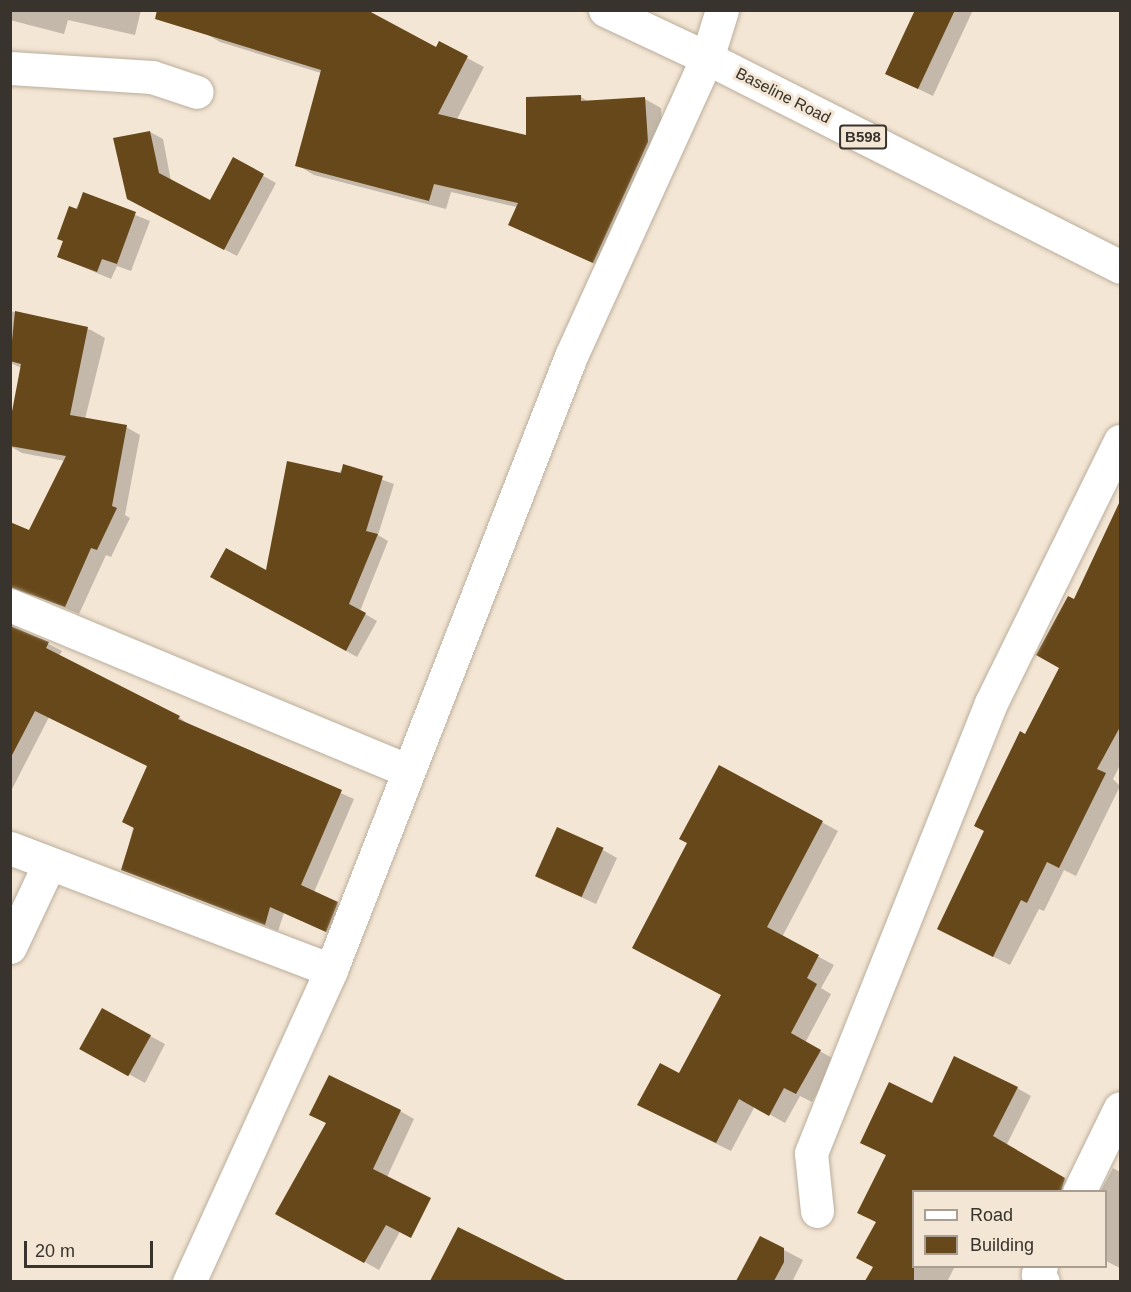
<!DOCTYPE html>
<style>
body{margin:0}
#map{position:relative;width:1131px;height:1292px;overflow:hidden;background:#f4e6d4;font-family:Arial,sans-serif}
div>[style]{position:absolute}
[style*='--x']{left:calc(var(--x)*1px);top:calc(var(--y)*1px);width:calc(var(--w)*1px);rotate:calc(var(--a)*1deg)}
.shadow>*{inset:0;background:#0003}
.building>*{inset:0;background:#67481a;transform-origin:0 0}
.roads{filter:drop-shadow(0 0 2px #bbae9d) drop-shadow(0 0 2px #bbae9d)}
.minor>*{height:33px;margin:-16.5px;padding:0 16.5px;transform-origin:16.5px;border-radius:16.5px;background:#fff}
.major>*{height:33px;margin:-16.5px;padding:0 16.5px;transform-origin:16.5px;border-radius:16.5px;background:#fff}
span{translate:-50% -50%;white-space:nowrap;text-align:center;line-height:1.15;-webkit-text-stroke:6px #f4e6d4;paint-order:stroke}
.shield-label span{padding:2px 4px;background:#f4e6d4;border:2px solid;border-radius:4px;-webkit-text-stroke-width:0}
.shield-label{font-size:15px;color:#38332c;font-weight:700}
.street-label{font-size:16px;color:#38332c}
.frame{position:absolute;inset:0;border:12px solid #38332c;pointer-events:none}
.legend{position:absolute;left:912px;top:1190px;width:195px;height:78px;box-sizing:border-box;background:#f4e6d4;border:2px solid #a99e91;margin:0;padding:8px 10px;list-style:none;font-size:18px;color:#38332c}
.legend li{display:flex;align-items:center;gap:12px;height:30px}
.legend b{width:30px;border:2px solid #a99e91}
.scale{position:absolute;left:24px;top:1241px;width:129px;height:27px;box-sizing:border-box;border:3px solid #38332c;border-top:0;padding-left:8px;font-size:18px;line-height:21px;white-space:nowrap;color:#38332c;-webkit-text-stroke:4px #f4e6d4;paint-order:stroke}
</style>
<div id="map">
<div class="shadow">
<i style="clip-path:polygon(10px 10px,141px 10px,135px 35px,68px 20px,64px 34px,10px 20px)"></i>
<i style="clip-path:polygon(917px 10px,973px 10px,933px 96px,887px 74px)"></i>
<i style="clip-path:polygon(203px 32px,436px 49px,439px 43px,484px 67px,457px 119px,528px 137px,581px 97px,589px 102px,645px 99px,661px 108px,664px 152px,610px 271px,510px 225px,517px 207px,451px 192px,446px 209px,314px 175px,297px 165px,321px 73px,220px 42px)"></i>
<i style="clip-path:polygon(150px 132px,163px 139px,171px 181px,210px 202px,233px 159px,276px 183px,237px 256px,139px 204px)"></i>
<i style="clip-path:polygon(84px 194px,150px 221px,131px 271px,117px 266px,111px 279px,59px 257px,64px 242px,59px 239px)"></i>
<i style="clip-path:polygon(10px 311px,91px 330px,105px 338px,85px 419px,126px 427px,140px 435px,125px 515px,130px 518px,111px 557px,106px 555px,79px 614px,33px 595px,10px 592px,10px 542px,30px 532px,65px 461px,22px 453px,10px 446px,22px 368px,10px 363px)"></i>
<i style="clip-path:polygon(344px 466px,394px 484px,378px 535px,388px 541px,360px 611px,377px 621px,357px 657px,212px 576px,267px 573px)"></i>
<i style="clip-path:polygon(1120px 505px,1120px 765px,1113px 779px,1120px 786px,1076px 876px,1064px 870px,1044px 911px,1039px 909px,1010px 965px,938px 929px,1060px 668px,1074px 601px)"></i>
<i style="clip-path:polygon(10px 624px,62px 651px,59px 656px,179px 717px,192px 727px,354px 799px,314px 892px,350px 911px,340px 938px,284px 913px,278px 931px,123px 869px,148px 766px,49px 717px,10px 793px)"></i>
<i style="clip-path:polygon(720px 767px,838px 831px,782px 937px,834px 965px,821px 988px,831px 994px,805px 1043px,836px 1060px,812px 1102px,800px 1096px,785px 1123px,755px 1106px,731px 1151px,654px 1113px,680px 1075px,722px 995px,689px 843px)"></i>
<i style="clip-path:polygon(603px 850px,617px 858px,596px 904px,550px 883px)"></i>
<i style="clip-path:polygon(102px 1010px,165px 1044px,145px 1083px,96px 1056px)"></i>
<i style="clip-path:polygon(1017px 1088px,1031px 1096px,1006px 1146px,1078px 1187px,1077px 1192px,914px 1192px,914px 1266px,955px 1266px,947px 1282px,867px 1282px,875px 1267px,887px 1156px,876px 1150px,932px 1105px)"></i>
<i style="clip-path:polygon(400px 1111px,414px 1119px,387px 1177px,420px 1195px,379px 1270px,277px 1213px,327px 1123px)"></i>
<i style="clip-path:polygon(1113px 1168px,1120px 1172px,1120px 1268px,1106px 1261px,1106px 1192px,1100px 1192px)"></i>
<i style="clip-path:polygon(458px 1229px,539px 1270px,533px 1282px,431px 1282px)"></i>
<i style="clip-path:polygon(761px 1238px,803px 1260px,792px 1282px,738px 1282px)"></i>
</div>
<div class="building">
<i style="clip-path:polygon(157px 10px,367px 10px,436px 47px,439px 41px,468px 56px,438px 114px,526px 135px,526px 97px,581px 95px,581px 101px,645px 97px,648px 142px,593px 263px,508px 225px,518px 203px,434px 184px,429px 201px,295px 166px,321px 70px,155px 19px)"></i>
<i style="clip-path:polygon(915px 10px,955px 10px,918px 89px,885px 74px)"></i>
<i style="clip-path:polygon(150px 131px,159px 173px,210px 200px,233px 157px,264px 174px,224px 250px,127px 199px,113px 138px)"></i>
<i style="clip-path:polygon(83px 192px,136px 212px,117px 264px,102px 259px,97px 272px,57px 257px,63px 241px,57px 239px,69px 206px,77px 209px)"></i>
<i style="clip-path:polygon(15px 311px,88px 327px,70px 415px,127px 425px,112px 506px,117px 508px,97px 550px,91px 548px,65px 607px,10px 587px,10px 522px,29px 530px,66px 456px,10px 446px,10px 422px,21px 364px,10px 361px)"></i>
<i style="clip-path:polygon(287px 461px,341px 473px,343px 464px,383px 476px,366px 531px,378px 534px,349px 604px,366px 613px,346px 651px,210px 577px,226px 548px,266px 570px)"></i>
<i style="clip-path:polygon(1120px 501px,1120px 727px,1097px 769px,1106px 773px,1059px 868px,1047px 862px,1027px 903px,1021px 900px,993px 957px,937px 929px,984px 831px,974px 826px,1020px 731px,1025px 734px,1059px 668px,1036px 655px,1068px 596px,1074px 599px)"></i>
<i style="clip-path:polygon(10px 626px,49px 642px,46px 648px,180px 716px,178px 719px,342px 790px,301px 885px,338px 902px,326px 932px,270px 907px,265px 925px,121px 870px,134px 828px,122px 822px,147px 766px,35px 711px,10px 759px)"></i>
<i style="clip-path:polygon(719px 765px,823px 821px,767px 927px,819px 955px,807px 978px,817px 984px,791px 1033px,821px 1050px,796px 1094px,784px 1088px,769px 1116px,739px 1099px,716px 1143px,637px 1105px,660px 1063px,679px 1073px,721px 995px,632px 948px,687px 843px,679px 839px)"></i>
<i style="left:557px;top:827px;width:51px;height:54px;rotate:24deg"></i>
<i style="left:102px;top:1008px;width:56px;height:47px;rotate:29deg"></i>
<i style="clip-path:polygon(954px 1056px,1018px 1087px,993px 1136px,1065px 1178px,1061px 1191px,914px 1191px,914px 1281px,865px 1281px,873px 1267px,856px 1258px,876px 1222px,857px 1213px,886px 1155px,860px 1143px,889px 1082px,932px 1103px)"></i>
<i style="clip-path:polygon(329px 1075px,401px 1110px,373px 1169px,431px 1198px,411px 1238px,386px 1225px,364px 1263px,275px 1214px,326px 1123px,309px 1115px)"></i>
<i style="clip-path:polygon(458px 1227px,567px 1281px,430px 1281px)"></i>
<i style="clip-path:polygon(760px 1236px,784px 1248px,784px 1262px,774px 1281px,736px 1281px)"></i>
</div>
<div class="roads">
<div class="minor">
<i style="--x:10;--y:68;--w:142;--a:3.6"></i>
<i style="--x:152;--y:77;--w:47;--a:18.4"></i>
<i style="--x:10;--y:605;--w:431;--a:22.6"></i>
<i style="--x:10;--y:848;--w:343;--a:20.8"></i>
<i style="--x:10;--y:947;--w:92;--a:-64.8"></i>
<i style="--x:1079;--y:1192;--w:93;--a:-64"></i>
<i style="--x:817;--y:1211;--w:58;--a:-95.9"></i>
<i style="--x:811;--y:1153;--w:485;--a:-68.2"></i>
<i style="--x:991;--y:703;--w:292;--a:-63.8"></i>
<i style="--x:1041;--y:1266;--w:9;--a:111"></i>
<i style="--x:1038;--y:1274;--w:9;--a:58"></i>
<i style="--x:189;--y:1282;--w:343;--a:-65.5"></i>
<i style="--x:331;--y:970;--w:659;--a:-68.65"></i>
<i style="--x:571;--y:356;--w:328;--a:-65.5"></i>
<i style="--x:707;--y:58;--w:50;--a:-72.6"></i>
</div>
<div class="major">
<i style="--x:605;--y:10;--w:113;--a:25.2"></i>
<i style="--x:707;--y:58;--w:463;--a:26.8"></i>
</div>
</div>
<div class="shield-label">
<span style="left:863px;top:137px">B598</span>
</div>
<div class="street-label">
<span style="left:783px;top:96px;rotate:27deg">Baseline Road</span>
</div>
<div class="frame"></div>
<ul class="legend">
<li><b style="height:8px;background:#fff"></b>Road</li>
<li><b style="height:16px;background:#67481a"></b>Building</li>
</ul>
<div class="scale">20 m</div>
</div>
